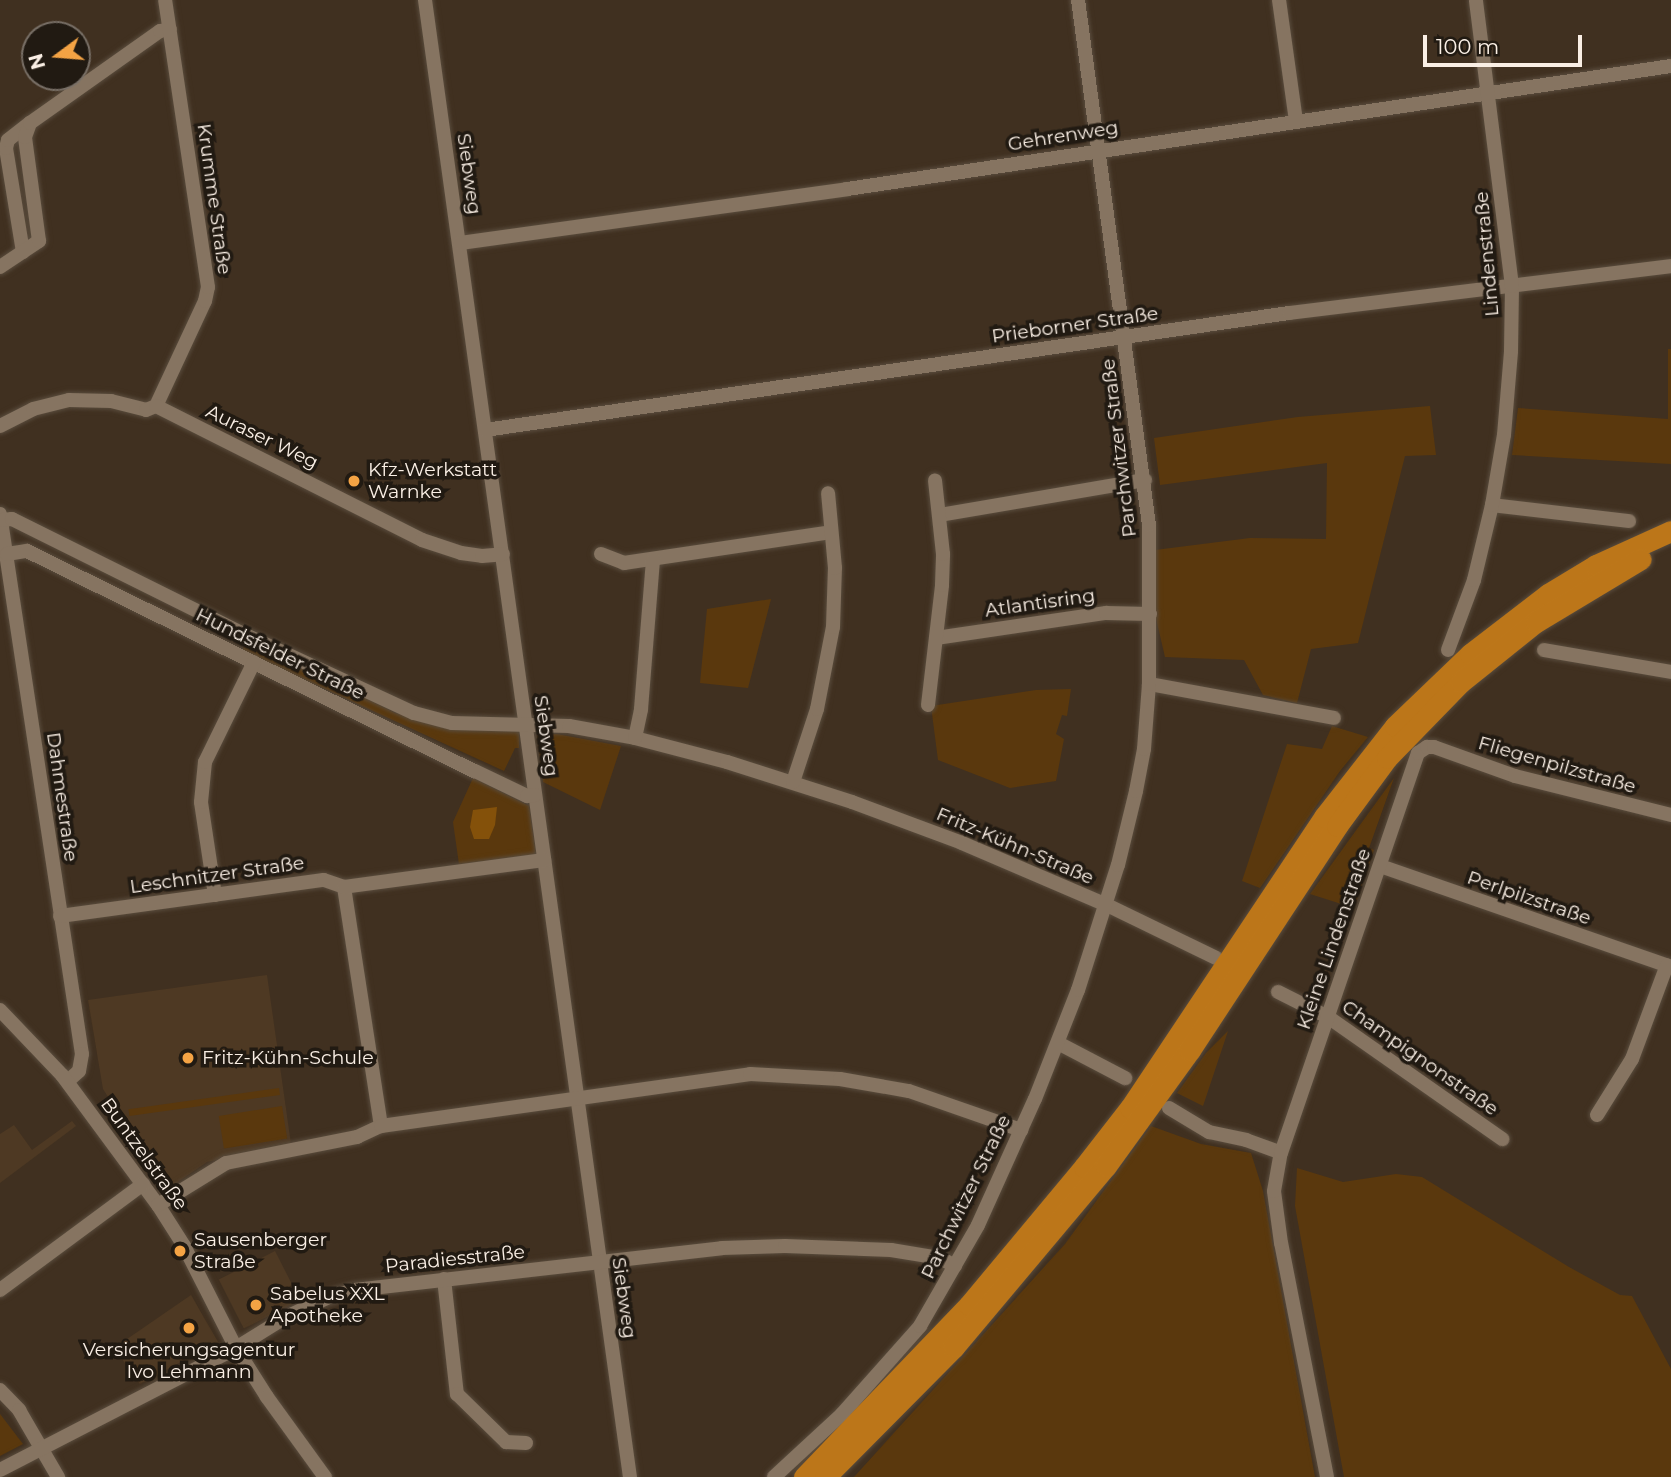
<!DOCTYPE html>
<meta charset="utf-8">
<style>
body{margin:0}
#map{position:relative;width:1671px;height:1477px;overflow:hidden;background:#403020;font-family:Montserrat,sans-serif}
div>[style]{position:absolute}
[style*='--x']{left:calc(var(--x)*1px);top:calc(var(--y)*1px);width:calc(var(--w)*1px);rotate:calc(var(--a)*1deg)}
.built>*{inset:0;background:#4e3923;transform-origin:0 0}
.green>*{inset:0;background:#5a380d;transform-origin:0 0}
.water>*{inset:0;background:#84510a}
.roads{filter:drop-shadow(0 0 2px #594c3d) drop-shadow(0 0 2px #594c3d)}
.minor>*{height:14px;margin:-7px;padding:0 7px;transform-origin:7px;border-radius:7px;background:#867461}
.highway>*{height:21px;margin:-10.5px;padding:0 10.5px;transform-origin:10.5px;border-radius:10.5px;background:#bc7619}
.dots>*{width:19px;height:19px;translate:-50% -50%;box-sizing:border-box;border:4px solid #211a12;border-radius:50%}
span{translate:-50% -50%;white-space:nowrap;text-align:center;line-height:1.15;-webkit-text-stroke:7px #211a12;paint-order:stroke}
.street-label{font-size:19px;color:#faefe5}
.poi-label{font-size:19px;color:#faefe5}
.left{translate:0 -50%;text-align:left}
.north{position:absolute;left:21px;top:21px;width:70px;height:70px;box-sizing:border-box;background:#211a12;border:2px solid #786f66;border-radius:50%;rotate:254deg;font-size:19px;font-weight:700;line-height:28px;text-align:center;color:#faefe5}
.north::after{content:'';display:block;margin:auto;width:24px;height:32px;background:#f4a344;clip-path:polygon(50% 0,100% 100%,50% 72%,0 100%)}
.scale{position:absolute;left:1423px;top:35px;width:159px;height:32px;box-sizing:border-box;border:4px solid #faefe5;border-top:0;padding-left:9px;font-size:21px;line-height:24px;white-space:nowrap;color:#faefe5;-webkit-text-stroke:5px #211a12;paint-order:stroke}
</style>
<div id="map">
<div class="built">
<i style="clip-path:polygon(267px 975px,291px 1144px,207px 1162px,166px 1190px,110px 1108px,110px 1100px,103px 1089px,88px 1000px)"></i>
<i style="clip-path:polygon(72px 1121px,76px 1126px,0 1183px,0 1134px,14px 1125px,32px 1150px)"></i>
<i style="left:275px;top:1251px;width:55px;height:63px;rotate:63deg"></i>
<i style="clip-path:polygon(191px 1295px,218px 1342px,140px 1384px,114px 1348px)"></i>
</div>
<div class="green">
<i style="clip-path:polygon(1668px 349px,1671px 349px,1671px 464px,1512px 455px,1518px 408px,1668px 419px)"></i>
<i style="clip-path:polygon(1430px 406px,1436px 455px,1405px 456px,1358px 643px,1311px 649px,1297px 703px,1263px 695px,1244px 660px,1165px 657px,1154px 610px,1155px 550px,1250px 538px,1326px 539px,1327px 463px,1160px 485px,1154px 438px,1298px 417px)"></i>
<i style="clip-path:polygon(771px 599px,748px 688px,700px 683px,707px 609px)"></i>
<i style="clip-path:polygon(248px 639px,395px 713px,448px 725px,519px 731px,519px 748px,515px 748px,504px 771px,242px 651px)"></i>
<i style="clip-path:polygon(1071px 689px,1067px 716px,1062px 715px,1056px 734px,1064px 739px,1056px 781px,1010px 788px,938px 760px,931px 706px,1036px 690px)"></i>
<i style="clip-path:polygon(1332px 726px,1368px 737px,1340px 771px,1260px 888px,1242px 881px,1287px 744px,1322px 749px)"></i>
<i style="clip-path:polygon(557px 734px,621px 746px,600px 810px,543px 782px,537px 735px)"></i>
<i style="clip-path:polygon(473px 778px,529px 806px,536px 854px,459px 864px,453px 822px)"></i>
<i style="clip-path:polygon(1394px 778px,1369px 848px,1374px 850px,1354px 908px,1310px 894px)"></i>
<i style="clip-path:polygon(1228px 1031px,1203px 1106px,1177px 1093px,1206px 1053px)"></i>
<i style="left:279px;top:1088px;width:7px;height:152px;rotate:82deg"></i>
<i style="left:282px;top:1106px;width:33px;height:64px;rotate:81deg"></i>
<i style="clip-path:polygon(1151px 1126px,1201px 1144px,1251px 1153px,1263px 1191px,1315px 1477px,854px 1477px,1065px 1244px)"></i>
<i style="clip-path:polygon(1297px 1168px,1343px 1182px,1396px 1174px,1422px 1177px,1569px 1267px,1620px 1295px,1632px 1296px,1671px 1369px,1671px 1477px,1344px 1477px,1295px 1206px)"></i>
<i style="clip-path:polygon(0 1414px,23px 1444px,0 1456px)"></i>
</div>
<div class="water">
<i style="clip-path:polygon(497px 807px,495px 825px,489px 839px,474px 839px,470px 827px,473px 810px)"></i>
</div>
<div class="roads">
<div class="minor">
<i style="--x:425;--y:0;--w:1491;--a:82.1"></i>
<i style="--x:1279;--y:0;--w:122;--a:82"></i>
<i style="--x:460;--y:243;--w:391;--a:-7.9"></i>
<i style="--x:847;--y:189;--w:833;--a:-8.49"></i>
<i style="--x:23;--y:252;--w:105;--a:-99.3"></i>
<i style="--x:6;--y:148;--w:8;--a:-76"></i>
<i style="--x:8;--y:140;--w:28;--a:-38"></i>
<i style="--x:0;--y:267;--w:47;--a:-33.7"></i>
<i style="--x:39;--y:241;--w:105;--a:-97.7"></i>
<i style="--x:25;--y:137;--w:15;--a:-70"></i>
<i style="--x:30;--y:123;--w:159;--a:-35.3"></i>
<i style="--x:160;--y:31;--w:10;--a:-11"></i>
<i style="--x:156;--y:406;--w:116;--a:-65"></i>
<i style="--x:205;--y:301;--w:14;--a:-78"></i>
<i style="--x:208;--y:287;--w:290;--a:-98.5"></i>
<i style="--x:0;--y:426;--w:37;--a:-27"></i>
<i style="--x:33;--y:409;--w:37;--a:-14"></i>
<i style="--x:69;--y:400;--w:42;--a:1.4"></i>
<i style="--x:111;--y:401;--w:36;--a:14"></i>
<i style="--x:146;--y:410;--w:11;--a:-22"></i>
<i style="--x:156;--y:406;--w:298;--a:26.7"></i>
<i style="--x:422;--y:540;--w:41;--a:18.4"></i>
<i style="--x:461;--y:553;--w:21;--a:8"></i>
<i style="--x:482;--y:556;--w:21;--a:-5"></i>
<i style="--x:485;--y:430;--w:812;--a:-8.28"></i>
<i style="--x:1289;--y:313;--w:385;--a:-7"></i>
<i style="--x:1492;--y:505;--w:138;--a:6.7"></i>
<i style="--x:0;--y:514;--w:546;--a:81.37"></i>
<i style="--x:82;--y:1054;--w:17;--a:100"></i>
<i style="--x:79;--y:1071;--w:15;--a:138"></i>
<i style="--x:940;--y:515;--w:208;--a:-9.7"></i>
<i style="--x:2;--y:520;--w:10;--a:-6"></i>
<i style="--x:12;--y:519;--w:263;--a:26.4"></i>
<i style="--x:248;--y:636;--w:183;--a:24.9"></i>
<i style="--x:414;--y:713;--w:39;--a:15"></i>
<i style="--x:452;--y:723;--w:117;--a:1.5"></i>
<i style="--x:569;--y:726;--w:67;--a:10.3"></i>
<i style="--x:635;--y:738;--w:95;--a:14.6"></i>
<i style="--x:727;--y:762;--w:131;--a:17.7"></i>
<i style="--x:852;--y:802;--w:117;--a:20.4"></i>
<i style="--x:962;--y:843;--w:158;--a:23.2"></i>
<i style="--x:1107;--y:905;--w:121;--a:25.9"></i>
<i style="--x:7;--y:554;--w:20;--a:-9"></i>
<i style="--x:27;--y:551;--w:499;--a:26.2"></i>
<i style="--x:475;--y:771;--w:58;--a:25.7"></i>
<i style="--x:527;--y:796;--w:8;--a:-7"></i>
<i style="--x:601;--y:554;--w:25;--a:21"></i>
<i style="--x:624;--y:563;--w:209;--a:-8.5"></i>
<i style="--x:936;--y:638;--w:172;--a:-8.4"></i>
<i style="--x:1106;--y:613;--w:44;--a:1.3"></i>
<i style="--x:1448;--y:650;--w:75;--a:-69.6"></i>
<i style="--x:1474;--y:580;--w:77;--a:-76.5"></i>
<i style="--x:1492;--y:505;--w:71;--a:-80.3"></i>
<i style="--x:1504;--y:435;--w:84;--a:-85.2"></i>
<i style="--x:1511;--y:351;--w:65;--a:-89.1"></i>
<i style="--x:1512;--y:286;--w:288;--a:-97.2"></i>
<i style="--x:1544;--y:650;--w:129;--a:9.8"></i>
<i style="--x:1149;--y:684;--w:188;--a:10.4"></i>
<i style="--x:928;--y:705;--w:121;--a:-83.3"></i>
<i style="--x:942;--y:585;--w:31;--a:-88"></i>
<i style="--x:943;--y:554;--w:74;--a:-96.2"></i>
<i style="--x:635;--y:738;--w:30;--a:-78"></i>
<i style="--x:641;--y:709;--w:150;--a:-85.4"></i>
<i style="--x:793;--y:782;--w:77;--a:-71.8"></i>
<i style="--x:817;--y:709;--w:84;--a:-79"></i>
<i style="--x:833;--y:627;--w:59;--a:-88.1"></i>
<i style="--x:835;--y:568;--w:75;--a:-95.3"></i>
<i style="--x:1380;--y:866;--w:308;--a:19.1"></i>
<i style="--x:344;--y:887;--w:242;--a:81.2"></i>
<i style="--x:215;--y:895;--w:94;--a:-98.6"></i>
<i style="--x:201;--y:802;--w:40;--a:-84.3"></i>
<i style="--x:205;--y:762;--w:111;--a:-63.9"></i>
<i style="--x:60;--y:916;--w:266;--a:-7.8"></i>
<i style="--x:324;--y:880;--w:21;--a:19"></i>
<i style="--x:344;--y:887;--w:202;--a:-7.7"></i>
<i style="--x:1278;--y:992;--w:56;--a:26.6"></i>
<i style="--x:1328;--y:1017;--w:213;--a:35"></i>
<i style="--x:0;--y:1010;--w:90;--a:46.4"></i>
<i style="--x:62;--y:1075;--w:162;--a:53.6"></i>
<i style="--x:158;--y:1205;--w:49;--a:57.6"></i>
<i style="--x:184;--y:1246;--w:114;--a:63"></i>
<i style="--x:236;--y:1348;--w:58;--a:57.7"></i>
<i style="--x:267;--y:1397;--w:99;--a:54.1"></i>
<i style="--x:1058;--y:1043;--w:76;--a:27.6"></i>
<i style="--x:1169;--y:1108;--w:47;--a:31"></i>
<i style="--x:1209;--y:1132;--w:38;--a:12"></i>
<i style="--x:1246;--y:1140;--w:37;--a:20"></i>
<i style="--x:1597;--y:1115;--w:66;--a:-58"></i>
<i style="--x:1632;--y:1059;--w:100;--a:-69.6"></i>
<i style="--x:158;--y:1205;--w:80;--a:-31.7"></i>
<i style="--x:226;--y:1163;--w:134;--a:-11.2"></i>
<i style="--x:357;--y:1137;--w:26;--a:-25"></i>
<i style="--x:381;--y:1126;--w:373;--a:-8"></i>
<i style="--x:750;--y:1074;--w:90;--a:3.2"></i>
<i style="--x:840;--y:1079;--w:70;--a:9.9"></i>
<i style="--x:909;--y:1091;--w:119;--a:19.2"></i>
<i style="--x:444;--y:1279;--w:116;--a:83.6"></i>
<i style="--x:457;--y:1394;--w:69;--a:44.4"></i>
<i style="--x:506;--y:1442;--w:20;--a:3"></i>
<i style="--x:0;--y:1290;--w:178;--a:-36.5"></i>
<i style="--x:0;--y:1390;--w:28;--a:46"></i>
<i style="--x:19;--y:1410;--w:78;--a:59.8"></i>
<i style="--x:0;--y:1470;--w:266;--a:-27.3"></i>
<i style="--x:236;--y:1348;--w:59;--a:-31.8"></i>
<i style="--x:286;--y:1317;--w:47;--a:-24.9"></i>
<i style="--x:329;--y:1297;--w:27;--a:-15"></i>
<i style="--x:355;--y:1290;--w:369;--a:-6.5"></i>
<i style="--x:722;--y:1248;--w:63;--a:-1.8"></i>
<i style="--x:785;--y:1246;--w:106;--a:2.2"></i>
<i style="--x:891;--y:1250;--w:50;--a:9.3"></i>
<i style="--x:940;--y:1258;--w:17;--a:28"></i>
<i style="--x:774;--y:1477;--w:93;--a:-42.8"></i>
<i style="--x:842;--y:1414;--w:118;--a:-48.4"></i>
<i style="--x:920;--y:1326;--w:116;--a:-60.1"></i>
<i style="--x:978;--y:1225;--w:138;--a:-65.7"></i>
<i style="--x:1035;--y:1099;--w:117;--a:-68.5"></i>
<i style="--x:1078;--y:990;--w:131;--a:-72.3"></i>
<i style="--x:1118;--y:865;--w:76;--a:-76.3"></i>
<i style="--x:1136;--y:791;--w:43;--a:-79.2"></i>
<i style="--x:1144;--y:749;--w:65;--a:-85.6"></i>
<i style="--x:1149;--y:684;--w:159;--a:-90"></i>
<i style="--x:1149;--y:525;--w:530;--a:-97.7"></i>
<i style="--x:1327;--y:1477;--w:238;--a:-101.1"></i>
<i style="--x:1281;--y:1243;--w:52;--a:-97.7"></i>
<i style="--x:1274;--y:1191;--w:39;--a:-80"></i>
<i style="--x:1281;--y:1153;--w:423;--a:-71.1"></i>
<i style="--x:1418;--y:753;--w:11;--a:-34"></i>
<i style="--x:1427;--y:747;--w:7;--a:0"></i>
<i style="--x:1434;--y:747;--w:86;--a:19.7"></i>
<i style="--x:1515;--y:776;--w:161;--a:14"></i>
</div>
<div class="highway">
<i style="--x:804;--y:1477;--w:238;--a:-46.2"></i>
<i style="--x:969;--y:1305;--w:180;--a:-50.2"></i>
<i style="--x:1084;--y:1167;--w:75;--a:-52.1"></i>
<i style="--x:1130;--y:1108;--w:350;--a:-56.3"></i>
<i style="--x:1324;--y:817;--w:115;--a:-52"></i>
<i style="--x:1395;--y:726;--w:104;--a:-43.8"></i>
<i style="--x:1470;--y:654;--w:98;--a:-37.6"></i>
<i style="--x:1548;--y:594;--w:56;--a:-31.1"></i>
<i style="--x:1596;--y:565;--w:82;--a:-24.4"></i>
<i style="--x:825;--y:1477;--w:183;--a:-45.2"></i>
<i style="--x:954;--y:1347;--w:236;--a:-50"></i>
<i style="--x:1106;--y:1166;--w:143;--a:-54.1"></i>
<i style="--x:1190;--y:1050;--w:268;--a:-56.7"></i>
<i style="--x:1337;--y:826;--w:84;--a:-53.7"></i>
<i style="--x:1387;--y:758;--w:106;--a:-45.8"></i>
<i style="--x:1461;--y:682;--w:96;--a:-38.7"></i>
<i style="--x:1536;--y:622;--w:122;--a:-31"></i>
</div>
</div>
<div class="dots">
<i style="left:354px;top:481px;background:#f4a344"></i>
<i style="left:188px;top:1058px;background:#f4a344"></i>
<i style="left:180px;top:1251px;background:#f4a344"></i>
<i style="left:256px;top:1305px;background:#f4a344"></i>
<i style="left:189px;top:1328px;background:#f4a344"></i>
</div>
<div class="street-label">
<span style="left:1063px;top:136px;rotate:-9deg">Gehrenweg</span>
<span style="left:469px;top:174px;rotate:82deg">Siebweg</span>
<span style="left:214px;top:199px;rotate:82deg">Krumme Straße</span>
<span style="left:1487px;top:254px;rotate:-95deg">Lindenstraße</span>
<span style="left:1075px;top:325px;rotate:-8deg">Prieborner Straße</span>
<span style="left:262px;top:437px;rotate:26deg">Auraser Weg</span>
<span style="left:1119px;top:448px;rotate:-97deg">Parchwitzer Straße</span>
<span style="left:1040px;top:603px;rotate:-8deg">Atlantisring</span>
<span style="left:280px;top:654px;rotate:26deg">Hundsfelder Straße</span>
<span style="left:546px;top:736px;rotate:82deg">Siebweg</span>
<span style="left:1557px;top:765px;rotate:16deg">Fliegenpilzstraße</span>
<span style="left:62px;top:797px;rotate:82deg">Dahmestraße</span>
<span style="left:1015px;top:846px;rotate:23deg">Fritz-Kühn-Straße</span>
<span style="left:217px;top:875px;rotate:-8deg">Leschnitzer Straße</span>
<span style="left:1529px;top:898px;rotate:19deg">Perlpilzstraße</span>
<span style="left:1334px;top:939px;rotate:-71deg">Kleine Lindenstraße</span>
<span style="left:1420px;top:1058px;rotate:35deg">Champignonstraße</span>
<span style="left:144px;top:1154px;rotate:54deg">Buntzelstraße</span>
<span style="left:966px;top:1197px;rotate:-64deg">Parchwitzer Straße</span>
<span style="left:455px;top:1259px;rotate:-6deg">Paradiesstraße</span>
<span style="left:624px;top:1298px;rotate:82deg">Siebweg</span>
</div>
<div class="poi-label">
<span class="left" style="left:368px;top:481px">Kfz-Werkstatt<br>Warnke</span>
<span class="left" style="left:202px;top:1058px">Fritz-Kühn-Schule</span>
<span class="left" style="left:194px;top:1251px">Sausenberger<br>Straße</span>
<span class="left" style="left:270px;top:1305px">Sabelus XXL<br>Apotheke</span>
<span style="left:189px;top:1361px">Versicherungsagentur<br>Ivo Lehmann</span>
</div>
<div class="north">N</div>
<div class="scale">100 m</div>
</div>
